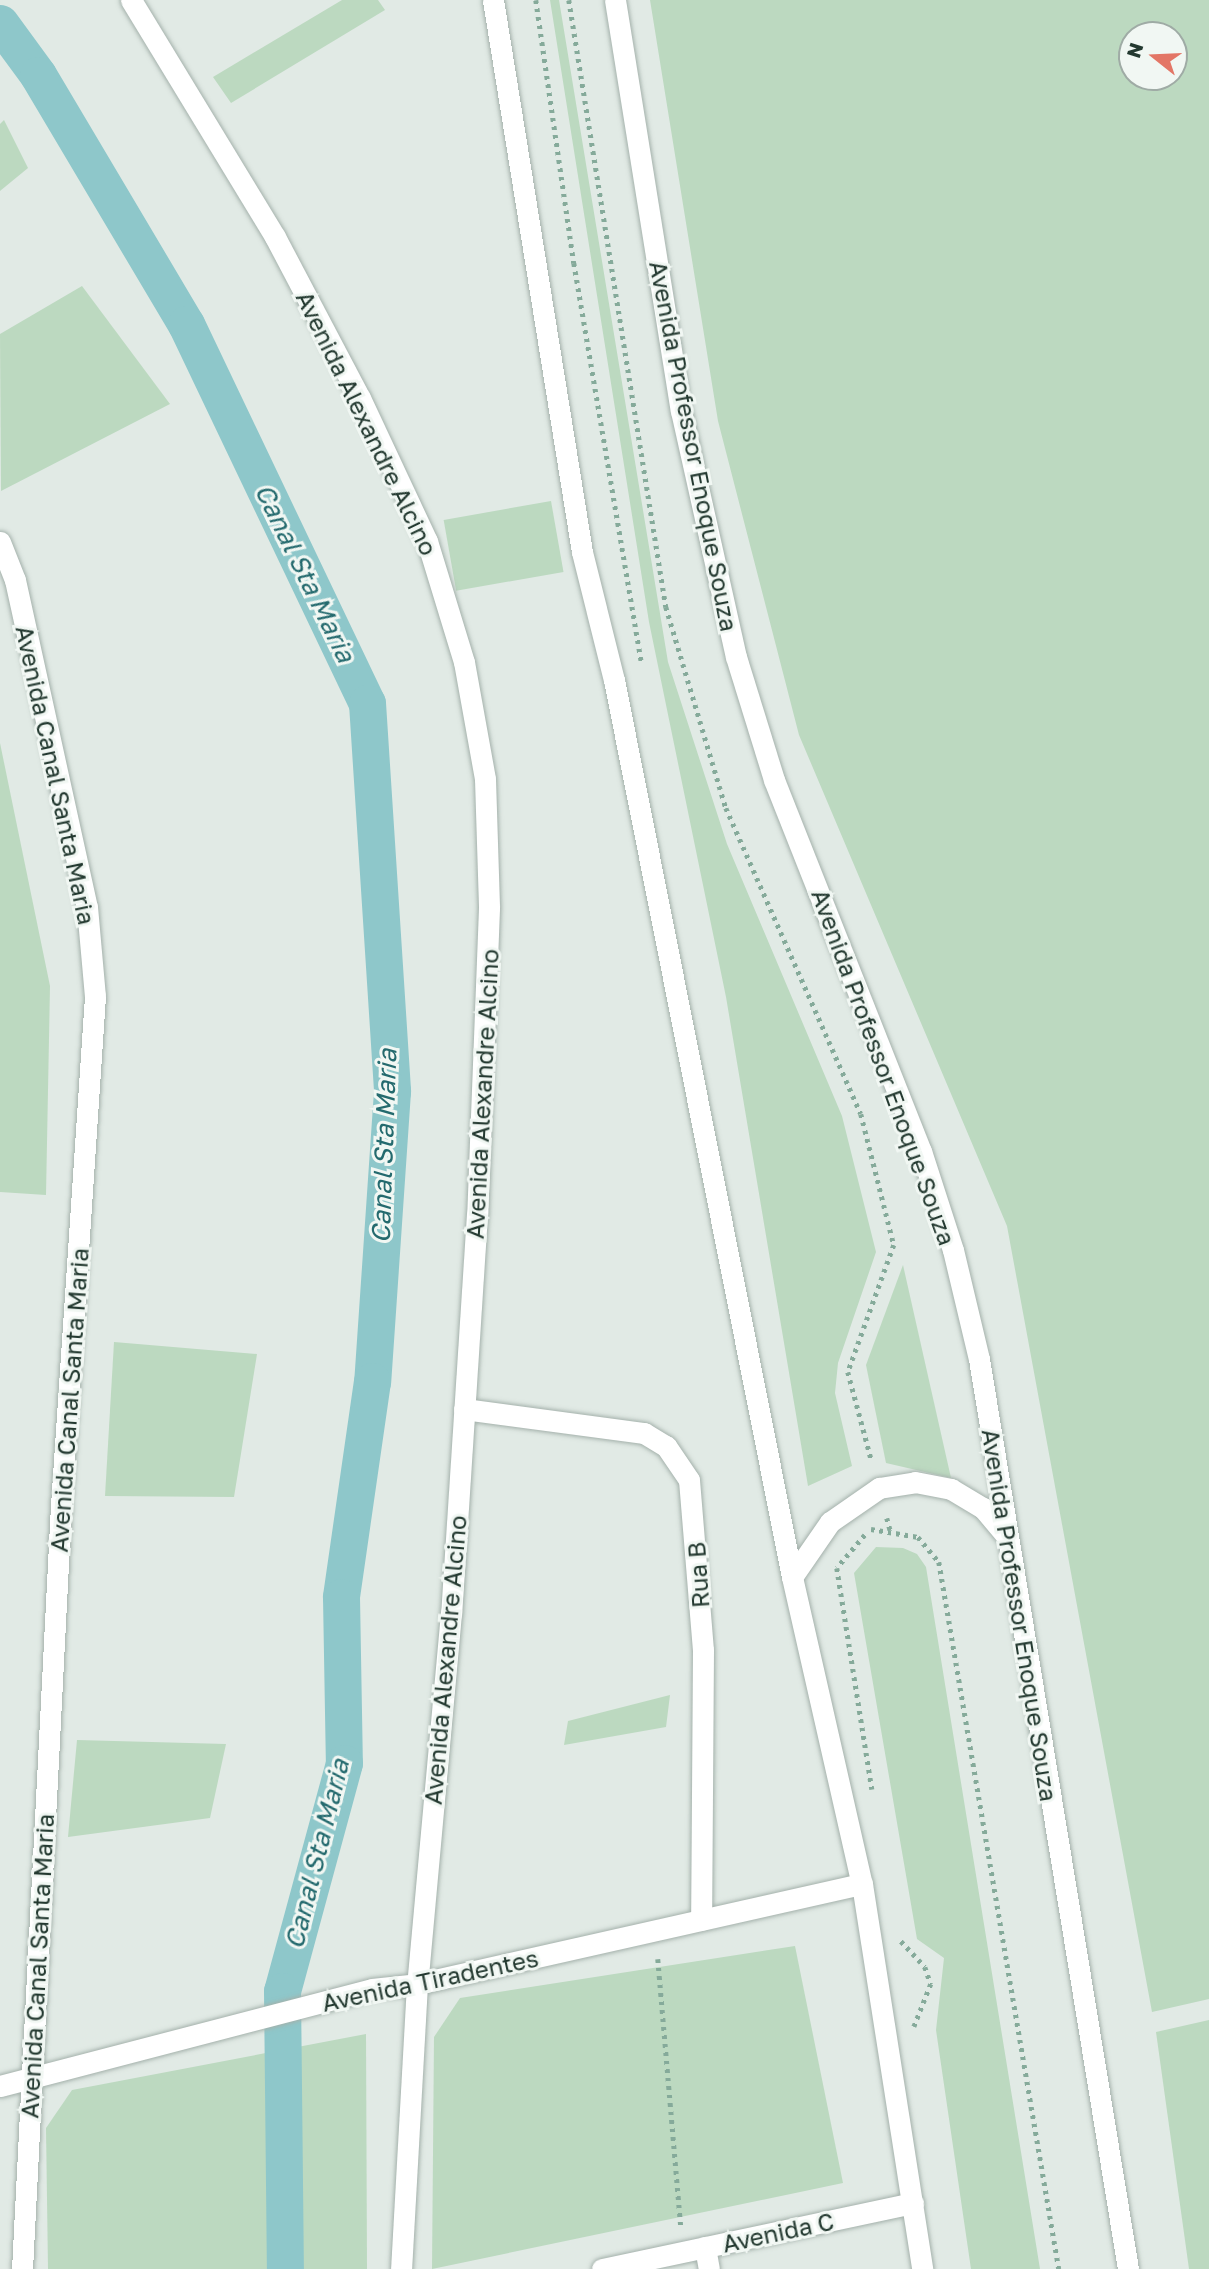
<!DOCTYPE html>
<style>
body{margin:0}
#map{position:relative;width:1209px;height:2269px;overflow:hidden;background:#e1eae5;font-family:"Golos Text",sans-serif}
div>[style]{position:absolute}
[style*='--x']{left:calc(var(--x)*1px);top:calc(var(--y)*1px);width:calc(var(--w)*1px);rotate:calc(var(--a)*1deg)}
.green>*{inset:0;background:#bcd9c0;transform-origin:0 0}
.canal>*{height:37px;margin:-18.5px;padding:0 18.5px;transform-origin:18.5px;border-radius:18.5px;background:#8ec7ca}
.path>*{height:4.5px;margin-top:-2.25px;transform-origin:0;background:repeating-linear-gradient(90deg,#85aa9a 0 3.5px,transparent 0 8.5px)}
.roads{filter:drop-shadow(0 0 2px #a4b1ab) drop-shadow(0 0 2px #a4b1ab)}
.street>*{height:21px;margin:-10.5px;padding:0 10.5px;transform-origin:10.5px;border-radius:10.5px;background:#fff}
.secondary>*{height:21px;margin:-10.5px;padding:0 10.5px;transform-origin:10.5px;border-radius:10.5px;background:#fff}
span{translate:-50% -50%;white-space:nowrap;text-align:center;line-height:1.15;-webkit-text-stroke:6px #f1f7f3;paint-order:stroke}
.street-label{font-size:24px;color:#233930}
.water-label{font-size:26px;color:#246a6e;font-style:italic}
.north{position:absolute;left:1118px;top:21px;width:70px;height:70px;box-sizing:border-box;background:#f1f7f3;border:2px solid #9faba5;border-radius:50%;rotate:288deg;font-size:19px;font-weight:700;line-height:28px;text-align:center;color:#233930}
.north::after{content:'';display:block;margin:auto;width:24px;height:32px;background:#e37666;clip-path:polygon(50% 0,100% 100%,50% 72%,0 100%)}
</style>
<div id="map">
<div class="green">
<i style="clip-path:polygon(342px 0,378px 0,385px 10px,231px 103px,213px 77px)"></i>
<i style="clip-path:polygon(550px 0,559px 0,668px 662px,727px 844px,842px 1116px,876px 1252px,838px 1363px,835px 1393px,852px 1466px,808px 1486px,726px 997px,649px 622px)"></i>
<i style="clip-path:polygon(evenodd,650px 0,1209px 0,1209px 1999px,1152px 2012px,1007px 1226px,799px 735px,718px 421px,650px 0,1132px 35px,1174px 35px,1174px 77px,1132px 77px,1132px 35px)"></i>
<i style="clip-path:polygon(4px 120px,28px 168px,0 191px,0 124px)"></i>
<i style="clip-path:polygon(82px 286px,170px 404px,1px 491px,0 334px)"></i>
<i style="left:551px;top:501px;width:72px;height:109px;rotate:80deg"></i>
<i style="clip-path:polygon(0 743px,50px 986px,46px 1195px,0 1192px)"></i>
<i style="clip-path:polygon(903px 1265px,951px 1478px,886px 1463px,866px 1365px)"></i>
<i style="clip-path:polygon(114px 1342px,257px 1354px,234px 1497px,105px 1496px)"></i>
<i style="clip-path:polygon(876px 1547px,903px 1548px,917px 1554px,926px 1567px,1040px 2269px,971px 2269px,936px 2030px,944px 1958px,917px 1939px,854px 1573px)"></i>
<i style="clip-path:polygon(670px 1695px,666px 1727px,564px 1745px,568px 1721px)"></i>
<i style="clip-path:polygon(77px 1740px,226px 1744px,210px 1818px,68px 1837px)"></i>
<i style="clip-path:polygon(795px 1946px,843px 2183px,432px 2269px,434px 2037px,460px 1998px)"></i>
<i style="clip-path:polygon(1209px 2020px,1209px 2269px,1189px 2269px,1156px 2032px)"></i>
<i style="clip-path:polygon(366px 2034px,367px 2269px,48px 2269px,46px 2128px,72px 2090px)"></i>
</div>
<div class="canal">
<i style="--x:0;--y:23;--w:64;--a:53.8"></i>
<i style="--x:38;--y:75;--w:290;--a:59.3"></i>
<i style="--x:186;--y:324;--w:420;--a:64.5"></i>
<i style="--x:367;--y:703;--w:389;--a:86.3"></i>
<i style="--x:392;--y:1091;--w:291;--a:93.9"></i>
<i style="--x:372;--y:1381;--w:218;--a:98.2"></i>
<i style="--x:341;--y:1597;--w:166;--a:89"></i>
<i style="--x:344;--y:1763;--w:236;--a:105.2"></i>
<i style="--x:282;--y:1991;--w:278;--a:89.4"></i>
</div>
<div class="path">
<i style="--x:536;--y:0;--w:266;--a:81.8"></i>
<i style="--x:574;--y:263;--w:407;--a:80.4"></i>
<i style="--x:569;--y:0;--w:615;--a:80.92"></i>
<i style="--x:666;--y:607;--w:210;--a:73.4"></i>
<i style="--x:726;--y:808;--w:334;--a:66.2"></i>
<i style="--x:861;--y:1114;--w:135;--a:75.9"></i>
<i style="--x:894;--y:1245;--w:135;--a:109.9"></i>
<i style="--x:848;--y:1372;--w:93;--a:75.1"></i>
<i style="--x:887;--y:1518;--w:16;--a:75"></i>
<i style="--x:871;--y:1529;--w:48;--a:9.7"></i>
<i style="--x:918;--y:1537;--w:33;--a:50"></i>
<i style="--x:939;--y:1562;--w:717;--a:80.37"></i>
<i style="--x:865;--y:1535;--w:43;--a:130.3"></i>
<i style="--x:837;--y:1568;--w:224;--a:81"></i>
<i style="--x:901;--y:1941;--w:35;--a:47"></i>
<i style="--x:925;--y:1967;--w:18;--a:71"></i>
<i style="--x:931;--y:1984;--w:46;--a:111.6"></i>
<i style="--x:658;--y:1959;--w:268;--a:85.1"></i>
</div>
<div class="roads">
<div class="street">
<i style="--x:131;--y:0;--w:277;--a:58.7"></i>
<i style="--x:275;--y:237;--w:182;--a:62.2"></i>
<i style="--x:360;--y:398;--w:158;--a:64.9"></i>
<i style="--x:427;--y:541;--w:127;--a:73"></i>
<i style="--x:464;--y:662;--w:119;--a:79.8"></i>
<i style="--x:485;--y:779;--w:129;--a:88.2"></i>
<i style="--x:489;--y:908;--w:306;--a:92.2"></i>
<i style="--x:477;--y:1214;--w:400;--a:93.7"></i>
<i style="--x:451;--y:1613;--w:373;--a:95.2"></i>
<i style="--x:417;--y:1984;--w:285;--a:93.2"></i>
<i style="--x:0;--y:542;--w:41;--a:68.5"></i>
<i style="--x:15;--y:580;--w:335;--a:77.6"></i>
<i style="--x:87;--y:907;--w:89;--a:84.9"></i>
<i style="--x:95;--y:996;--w:510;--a:93.82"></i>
<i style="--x:61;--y:1505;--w:765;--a:92.92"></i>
<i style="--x:464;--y:1409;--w:182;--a:7.6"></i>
<i style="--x:644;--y:1433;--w:26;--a:31"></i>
<i style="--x:666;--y:1446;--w:41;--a:55.9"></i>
<i style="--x:689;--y:1480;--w:171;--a:85.3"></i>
<i style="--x:703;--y:1650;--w:270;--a:90.4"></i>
<i style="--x:705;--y:2247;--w:22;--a:80"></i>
</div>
<div class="secondary">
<i style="--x:493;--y:0;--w:559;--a:80.84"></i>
<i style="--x:582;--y:552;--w:132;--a:76"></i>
<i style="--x:614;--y:680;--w:914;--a:78.78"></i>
<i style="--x:792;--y:1577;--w:315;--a:77.2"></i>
<i style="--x:862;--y:1884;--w:390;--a:81.1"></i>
<i style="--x:615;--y:0;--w:416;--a:80.9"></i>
<i style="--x:681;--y:411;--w:252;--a:77.4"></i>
<i style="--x:736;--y:657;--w:129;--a:72.8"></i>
<i style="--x:774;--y:780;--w:399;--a:68.4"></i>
<i style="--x:921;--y:1151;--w:104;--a:72.1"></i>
<i style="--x:953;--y:1250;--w:112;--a:76.6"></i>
<i style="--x:979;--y:1359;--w:922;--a:80.7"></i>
<i style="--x:792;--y:1577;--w:67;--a:-55.4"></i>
<i style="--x:830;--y:1522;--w:60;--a:-34.8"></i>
<i style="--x:879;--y:1488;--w:36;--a:-9"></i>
<i style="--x:915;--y:1482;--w:37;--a:11"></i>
<i style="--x:951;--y:1489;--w:37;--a:31"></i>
<i style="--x:983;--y:1508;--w:34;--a:50"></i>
<i style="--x:0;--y:2086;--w:384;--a:-14.6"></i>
<i style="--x:372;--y:1989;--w:45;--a:-6.3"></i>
<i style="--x:417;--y:1984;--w:456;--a:-12.7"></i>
<i style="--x:602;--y:2269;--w:318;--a:-12"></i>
</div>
</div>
<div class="street-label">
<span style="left:367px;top:423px;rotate:64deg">Avenida Alexandre Alcino</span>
<span style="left:694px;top:446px;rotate:79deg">Avenida Professor Enoque Souza</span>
<span style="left:56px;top:775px;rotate:78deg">Avenida Canal Santa Maria</span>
<span style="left:884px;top:1067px;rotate:70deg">Avenida Professor Enoque Souza</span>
<span style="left:482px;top:1094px;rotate:-87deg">Avenida Alexandre Alcino</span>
<span style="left:69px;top:1400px;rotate:-86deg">Avenida Canal Santa Maria</span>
<span style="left:698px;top:1575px;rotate:-94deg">Rua B</span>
<span style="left:1020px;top:1615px;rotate:81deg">Avenida Professor Enoque Souza</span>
<span style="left:445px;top:1660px;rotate:-85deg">Avenida Alexandre Alcino</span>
<span style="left:37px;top:1966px;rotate:-87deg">Avenida Canal Santa Maria</span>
<span style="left:430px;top:1980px;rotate:-12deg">Avenida Tiradentes</span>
<span style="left:778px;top:2232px;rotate:-12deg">Avenida C</span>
</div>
<div class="water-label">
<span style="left:305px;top:573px;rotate:64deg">Canal Sta Maria</span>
<span style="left:384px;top:1146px;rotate:-88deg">Canal Sta Maria</span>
<span style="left:317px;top:1854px;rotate:-76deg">Canal Sta Maria</span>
</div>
<div class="north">N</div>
</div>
